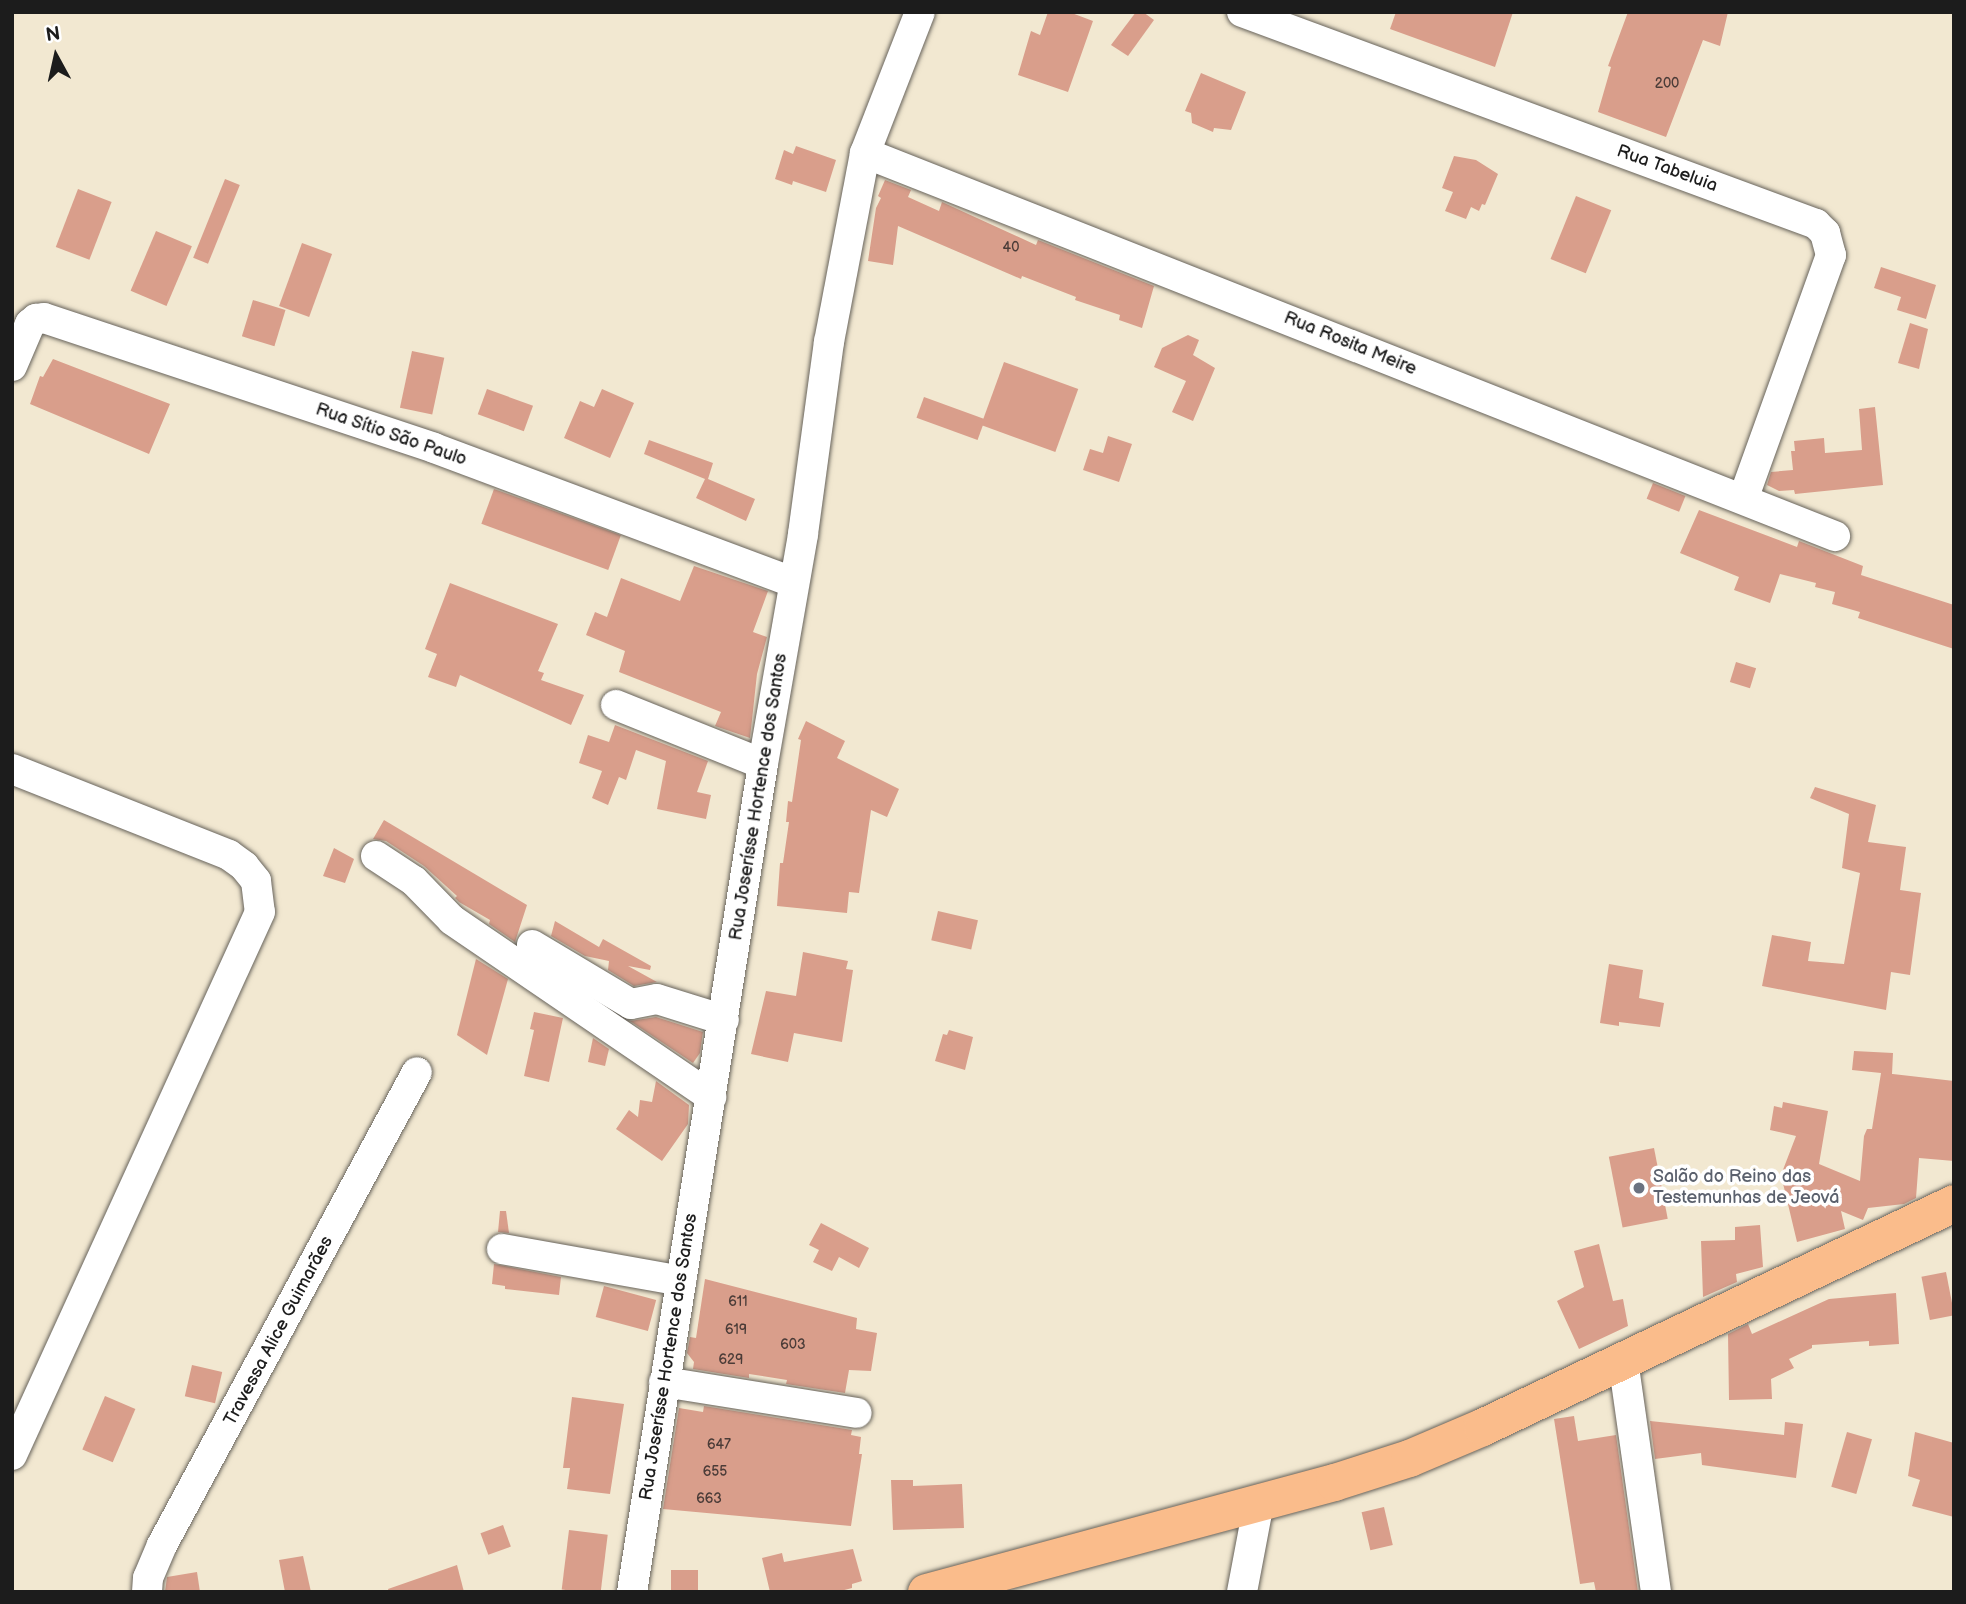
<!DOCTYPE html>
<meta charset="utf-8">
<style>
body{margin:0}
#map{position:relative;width:1966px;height:1604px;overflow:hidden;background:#f2e8d1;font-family:"Balsamiq Sans",sans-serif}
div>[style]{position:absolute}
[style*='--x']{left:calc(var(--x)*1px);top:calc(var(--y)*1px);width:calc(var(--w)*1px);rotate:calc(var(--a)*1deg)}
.building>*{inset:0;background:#d99e8b;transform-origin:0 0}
.roads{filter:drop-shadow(0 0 2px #67635b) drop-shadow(0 0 2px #67635b)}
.minor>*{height:30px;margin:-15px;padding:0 15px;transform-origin:15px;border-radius:15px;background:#fff}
.major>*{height:37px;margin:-18.5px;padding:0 18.5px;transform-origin:18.5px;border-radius:18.5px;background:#fabc8b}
.dots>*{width:19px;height:19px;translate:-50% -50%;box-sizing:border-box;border:4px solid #fff;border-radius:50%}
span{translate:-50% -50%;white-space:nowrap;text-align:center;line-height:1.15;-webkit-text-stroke:7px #fff;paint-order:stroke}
.number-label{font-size:14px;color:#4b3c38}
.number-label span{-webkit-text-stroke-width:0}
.street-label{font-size:18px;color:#1c1c1c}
.worship-label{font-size:18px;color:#5b616d}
.left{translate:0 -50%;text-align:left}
.frame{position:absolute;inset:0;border:14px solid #1c1c1c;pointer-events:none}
.north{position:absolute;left:21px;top:21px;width:70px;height:70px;-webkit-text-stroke:5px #fff;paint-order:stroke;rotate:352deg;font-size:19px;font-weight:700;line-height:28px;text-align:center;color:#1c1c1c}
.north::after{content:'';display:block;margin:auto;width:24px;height:32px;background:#1c1c1c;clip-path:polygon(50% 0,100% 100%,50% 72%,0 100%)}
</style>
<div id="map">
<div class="building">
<i style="clip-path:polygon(1048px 12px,1069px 12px,1093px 21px,1068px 92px,1018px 75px,1031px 31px,1040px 35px)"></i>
<i style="clip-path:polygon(1136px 12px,1143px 12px,1154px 20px,1128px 56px,1111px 45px)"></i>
<i style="clip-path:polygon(1396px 12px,1513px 12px,1495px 67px,1390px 29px)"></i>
<i style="clip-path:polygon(1628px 12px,1728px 12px,1720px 46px,1703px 40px,1666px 137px,1598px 112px,1611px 67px,1608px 66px)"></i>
<i style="clip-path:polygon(1201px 73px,1246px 92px,1231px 130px,1214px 128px,1213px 132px,1192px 123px,1191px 113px,1185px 111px)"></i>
<i style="clip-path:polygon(796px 146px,836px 160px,826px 192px,793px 181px,792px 185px,775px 179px,784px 150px,793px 154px)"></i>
<i style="clip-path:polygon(1454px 156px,1476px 160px,1498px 174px,1485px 205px,1482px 204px,1479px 211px,1471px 207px,1466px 219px,1445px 211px,1453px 192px,1442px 188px)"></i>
<i style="left:225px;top:179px;width:16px;height:85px;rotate:22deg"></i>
<i style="clip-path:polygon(885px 180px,911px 190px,908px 197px,939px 211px,942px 202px,1036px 245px,1038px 240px,1154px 286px,1142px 328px,1119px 320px,1120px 315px,1075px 300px,1076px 297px,1022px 276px,1021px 279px,898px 226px,893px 265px,868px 261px,876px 208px,881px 198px,878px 196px)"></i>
<i style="left:78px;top:189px;width:36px;height:62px;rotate:21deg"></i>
<i style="left:1576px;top:196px;width:38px;height:68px;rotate:22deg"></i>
<i style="left:156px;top:231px;width:39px;height:65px;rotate:23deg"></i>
<i style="left:302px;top:243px;width:32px;height:67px;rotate:20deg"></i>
<i style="clip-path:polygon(1881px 267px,1936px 285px,1926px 319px,1897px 310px,1901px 297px,1874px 288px)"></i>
<i style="left:253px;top:300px;width:34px;height:38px;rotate:17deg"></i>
<i style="clip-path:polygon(1910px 323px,1928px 329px,1919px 369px,1898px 363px)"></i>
<i style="clip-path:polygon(1188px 335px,1199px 340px,1193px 355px,1215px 368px,1193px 421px,1172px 412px,1186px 381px,1154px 367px,1162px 348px)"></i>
<i style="left:412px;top:351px;width:33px;height:58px;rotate:12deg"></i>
<i style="clip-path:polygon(53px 359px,170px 404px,149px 454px,30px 404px,40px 376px,43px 377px)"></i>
<i style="left:1004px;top:362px;width:79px;height:67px;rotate:20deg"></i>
<i style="left:487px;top:389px;width:49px;height:27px;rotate:20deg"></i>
<i style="clip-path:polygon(602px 389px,634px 403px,610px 458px,564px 438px,580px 401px,594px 407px)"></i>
<i style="left:924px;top:397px;width:65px;height:22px;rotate:20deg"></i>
<i style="clip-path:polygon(1875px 407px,1883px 485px,1795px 494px,1794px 490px,1779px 491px,1767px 485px,1771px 472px,1793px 470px,1791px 451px,1795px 451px,1794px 441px,1824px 438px,1825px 453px,1862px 450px,1859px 409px)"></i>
<i style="clip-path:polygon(1108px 436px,1132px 444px,1119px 482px,1083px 470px,1090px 449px,1103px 453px)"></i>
<i style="clip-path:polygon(649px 440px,713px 463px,708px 479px,755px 499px,746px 521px,696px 498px,705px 479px,644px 454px)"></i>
<i style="left:1653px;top:483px;width:35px;height:17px;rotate:22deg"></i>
<i style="left:494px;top:489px;width:135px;height:37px;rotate:20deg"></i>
<i style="clip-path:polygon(1699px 510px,1797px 547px,1799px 541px,1863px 566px,1861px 575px,1954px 605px,1954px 649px,1858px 618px,1860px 612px,1832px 604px,1835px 592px,1815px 587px,1816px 583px,1780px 574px,1770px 603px,1734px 590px,1739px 577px,1680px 553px)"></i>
<i style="clip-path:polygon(694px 566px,768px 591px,753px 632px,767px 637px,757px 674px,750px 738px,715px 726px,721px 712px,619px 672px,625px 651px,586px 635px,595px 612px,607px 617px,621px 578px,680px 601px)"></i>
<i style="clip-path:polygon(450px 583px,558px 624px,538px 671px,544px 673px,541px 680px,584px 695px,571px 725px,460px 675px,456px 687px,428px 677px,437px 654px,425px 649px)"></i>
<i style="left:1736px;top:662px;width:21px;height:21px;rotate:17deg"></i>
<i style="clip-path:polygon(806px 721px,845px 741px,837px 758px,899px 789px,887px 817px,871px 810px,859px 893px,849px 892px,847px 913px,777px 906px,780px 863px,783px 863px,789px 822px,786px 822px,788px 801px,792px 802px,801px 740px,798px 739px)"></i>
<i style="clip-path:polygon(615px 725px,708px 761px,697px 792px,711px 795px,706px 819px,657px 809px,666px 761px,636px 750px,626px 780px,619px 777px,608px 805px,592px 798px,602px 771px,579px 763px,588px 735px,609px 742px)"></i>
<i style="clip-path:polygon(1815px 787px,1876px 805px,1868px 842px,1906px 847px,1900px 890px,1921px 893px,1910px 975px,1891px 972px,1886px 1010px,1762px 986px,1772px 935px,1811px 942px,1808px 961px,1844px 964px,1860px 873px,1842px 868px,1849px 814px,1810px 798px)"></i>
<i style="clip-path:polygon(384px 820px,527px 905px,515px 942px,489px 924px,490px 920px,459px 902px,455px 898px,457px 896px,424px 866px,386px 841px,373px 839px)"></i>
<i style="clip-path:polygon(334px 848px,354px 859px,345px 883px,323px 876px)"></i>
<i style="left:938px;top:911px;width:41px;height:30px;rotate:13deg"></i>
<i style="clip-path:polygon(555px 921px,599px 947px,603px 939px,651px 966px,650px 970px,628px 966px,657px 982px,634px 986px,608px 970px,609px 961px,585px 956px,551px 936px)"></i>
<i style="clip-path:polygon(803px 952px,848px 961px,846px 969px,853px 970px,842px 1042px,794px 1033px,788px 1062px,751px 1054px,766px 991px,796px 996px)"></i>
<i style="clip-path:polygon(476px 959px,508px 979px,487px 1055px,457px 1035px)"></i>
<i style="clip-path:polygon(1609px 964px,1643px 970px,1639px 998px,1664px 1003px,1660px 1027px,1619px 1022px,1619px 1026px,1600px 1023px)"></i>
<i style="clip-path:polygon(534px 1012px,563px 1018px,549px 1082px,524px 1076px,534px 1030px,530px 1029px)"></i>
<i style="clip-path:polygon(656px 1017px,703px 1032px,700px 1053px,693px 1063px,630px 1021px)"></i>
<i style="clip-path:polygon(949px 1030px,973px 1037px,965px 1070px,935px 1061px,943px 1034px,947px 1035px)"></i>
<i style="clip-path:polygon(593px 1038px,609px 1049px,605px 1066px,588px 1062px)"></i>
<i style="clip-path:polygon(1854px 1051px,1893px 1053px,1892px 1074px,1884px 1073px,1954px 1081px,1954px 1161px,1919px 1158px,1916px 1198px,1904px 1204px,1868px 1208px,1863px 1220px,1841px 1211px,1845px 1229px,1797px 1242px,1781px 1175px,1796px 1136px,1770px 1130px,1774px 1106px,1782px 1108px,1783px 1102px,1828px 1111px,1819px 1164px,1860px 1181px,1864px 1136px,1867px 1129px,1872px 1129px,1881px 1073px,1852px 1070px)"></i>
<i style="clip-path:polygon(656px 1081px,689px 1105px,688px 1124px,662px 1161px,616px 1129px,629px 1110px,638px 1117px,640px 1100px,652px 1102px)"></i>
<i style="left:1654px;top:1148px;width:72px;height:46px;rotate:79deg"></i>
<i style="clip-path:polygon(500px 1211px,506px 1211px,509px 1233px,498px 1232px)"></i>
<i style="clip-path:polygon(821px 1223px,869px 1248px,859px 1268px,839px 1257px,832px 1271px,813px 1262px,819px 1250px,809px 1245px)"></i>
<i style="clip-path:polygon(1760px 1225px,1763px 1267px,1736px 1274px,1737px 1282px,1703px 1297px,1701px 1241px,1735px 1240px,1735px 1227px)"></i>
<i style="clip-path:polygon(1599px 1244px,1613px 1301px,1623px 1299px,1628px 1326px,1579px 1349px,1557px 1301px,1584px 1287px,1574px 1251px)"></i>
<i style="clip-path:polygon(494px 1264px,561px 1277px,559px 1295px,505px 1289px,505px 1286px,492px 1284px)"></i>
<i style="left:1946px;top:1272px;width:44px;height:25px;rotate:79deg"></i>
<i style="clip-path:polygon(705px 1279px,857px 1318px,856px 1329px,877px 1333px,871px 1371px,849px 1370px,845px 1393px,786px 1384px,787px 1380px,749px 1374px,749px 1378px,693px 1369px,694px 1362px,687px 1353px,690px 1337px,696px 1338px)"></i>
<i style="left:604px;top:1286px;width:54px;height:32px;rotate:15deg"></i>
<i style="clip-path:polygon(1896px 1293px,1899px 1344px,1869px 1346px,1869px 1341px,1812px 1345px,1812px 1348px,1789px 1359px,1794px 1368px,1771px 1379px,1772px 1399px,1729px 1400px,1728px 1334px,1748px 1324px,1752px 1334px,1829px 1299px)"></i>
<i style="left:192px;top:1365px;width:31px;height:32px;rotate:13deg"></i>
<i style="left:105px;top:1396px;width:33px;height:58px;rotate:23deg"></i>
<i style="clip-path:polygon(572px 1397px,624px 1404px,610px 1494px,567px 1489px,570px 1468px,563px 1468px)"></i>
<i style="clip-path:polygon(704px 1406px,852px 1430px,851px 1435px,861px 1437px,859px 1454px,862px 1454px,851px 1526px,663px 1509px,679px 1408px,703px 1412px)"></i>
<i style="clip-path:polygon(1574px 1416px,1578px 1441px,1616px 1435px,1638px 1592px,1596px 1592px,1594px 1582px,1580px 1584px,1554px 1419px)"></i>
<i style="clip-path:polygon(1650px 1421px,1784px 1435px,1785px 1422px,1803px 1424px,1796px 1478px,1702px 1465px,1701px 1453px,1655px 1459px)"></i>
<i style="left:1847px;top:1432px;width:26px;height:57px;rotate:16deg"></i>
<i style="clip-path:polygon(1915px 1432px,1954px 1443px,1954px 1517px,1912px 1506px,1920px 1480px,1908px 1476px)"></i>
<i style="clip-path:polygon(891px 1480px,913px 1480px,913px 1486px,962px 1484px,964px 1528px,893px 1530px)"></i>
<i style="left:1384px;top:1507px;width:39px;height:23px;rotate:77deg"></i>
<i style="left:503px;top:1525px;width:23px;height:24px;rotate:70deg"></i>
<i style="left:569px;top:1530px;width:39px;height:60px;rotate:7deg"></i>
<i style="clip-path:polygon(853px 1549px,862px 1581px,852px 1584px,852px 1588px,837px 1592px,770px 1592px,762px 1558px,782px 1553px,784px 1562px)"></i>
<i style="clip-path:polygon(303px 1556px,311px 1592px,285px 1592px,279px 1560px)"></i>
<i style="clip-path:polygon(457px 1565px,464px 1592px,389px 1592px,388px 1589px)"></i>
<i style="left:671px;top:1570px;width:27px;height:22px"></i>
<i style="clip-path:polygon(197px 1572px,200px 1592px,165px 1592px,167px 1577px)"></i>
</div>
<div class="roads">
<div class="minor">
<i style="--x:1242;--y:12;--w:612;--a:20.27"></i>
<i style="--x:1816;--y:224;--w:13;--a:45"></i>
<i style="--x:1825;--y:233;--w:23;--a:75"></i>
<i style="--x:1831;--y:255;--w:259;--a:109.8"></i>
<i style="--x:865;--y:153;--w:1043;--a:21.55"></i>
<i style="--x:12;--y:366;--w:46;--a:-66.8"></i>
<i style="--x:30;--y:324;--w:8;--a:-40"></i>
<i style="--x:36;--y:319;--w:8;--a:-7"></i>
<i style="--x:44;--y:318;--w:411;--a:18.4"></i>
<i style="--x:434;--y:448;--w:383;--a:20.5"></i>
<i style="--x:616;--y:705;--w:158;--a:21.9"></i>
<i style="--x:12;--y:769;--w:233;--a:21.6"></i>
<i style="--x:229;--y:855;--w:19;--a:36"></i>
<i style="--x:244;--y:866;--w:19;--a:51"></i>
<i style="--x:256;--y:881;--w:31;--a:83"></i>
<i style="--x:260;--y:912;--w:597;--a:114.55"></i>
<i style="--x:376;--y:856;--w:45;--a:33.3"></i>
<i style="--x:414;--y:881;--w:54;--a:45.7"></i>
<i style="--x:452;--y:920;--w:314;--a:34.3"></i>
<i style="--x:532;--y:945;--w:115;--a:30.8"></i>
<i style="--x:631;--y:1004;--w:26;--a:-11"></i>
<i style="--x:657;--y:999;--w:70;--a:17.4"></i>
<i style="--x:502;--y:1249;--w:182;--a:10.1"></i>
<i style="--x:1623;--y:1360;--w:234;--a:81.9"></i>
<i style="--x:664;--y:1382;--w:195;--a:9.1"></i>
<i style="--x:147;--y:1592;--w:14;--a:-86"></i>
<i style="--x:148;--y:1578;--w:36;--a:-67"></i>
<i style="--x:162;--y:1545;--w:537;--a:-61.67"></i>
<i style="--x:632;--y:1592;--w:838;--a:-81.01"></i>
<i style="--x:763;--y:764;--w:233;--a:-80.1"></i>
<i style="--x:803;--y:534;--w:194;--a:-82.3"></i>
<i style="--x:829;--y:342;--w:192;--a:-79.2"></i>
<i style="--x:865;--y:153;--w:151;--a:-68.7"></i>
<i style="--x:1242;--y:1592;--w:92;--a:-79.3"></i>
</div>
<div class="major">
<i style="--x:926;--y:1592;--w:423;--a:-15.1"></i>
<i style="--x:1334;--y:1482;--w:79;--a:-17.7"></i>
<i style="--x:1409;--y:1458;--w:79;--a:-23"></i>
<i style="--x:1482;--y:1427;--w:522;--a:-25.39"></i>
</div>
</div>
<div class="dots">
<i style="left:1639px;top:1188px;background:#6b7280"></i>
</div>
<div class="number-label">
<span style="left:1667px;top:84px">200</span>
<span style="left:1011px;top:248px">40</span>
<span style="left:738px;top:1302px">611</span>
<span style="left:736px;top:1330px">619</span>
<span style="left:793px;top:1345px">603</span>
<span style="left:731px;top:1360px">629</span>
<span style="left:719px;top:1445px">647</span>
<span style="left:715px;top:1472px">655</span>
<span style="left:709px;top:1499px">663</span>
</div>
<div class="street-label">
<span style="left:1667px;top:169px;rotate:20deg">Rua Tabeluia</span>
<span style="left:1350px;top:344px;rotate:22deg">Rua Rosita Meire</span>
<span style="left:391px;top:435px;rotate:19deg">Rua Sítio São Paulo</span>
<span style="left:759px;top:797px;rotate:-81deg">Rua Joserísse Hortence dos Santos</span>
<span style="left:279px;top:1331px;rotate:-62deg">Travessa Alice Guimarães</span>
<span style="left:669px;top:1357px;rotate:-81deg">Rua Joserísse Hortence dos Santos</span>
</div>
<div class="worship-label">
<span class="left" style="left:1653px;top:1188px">Salão do Reino das<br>Testemunhas de Jeová</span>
</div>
<div class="frame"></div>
<div class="north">N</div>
</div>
